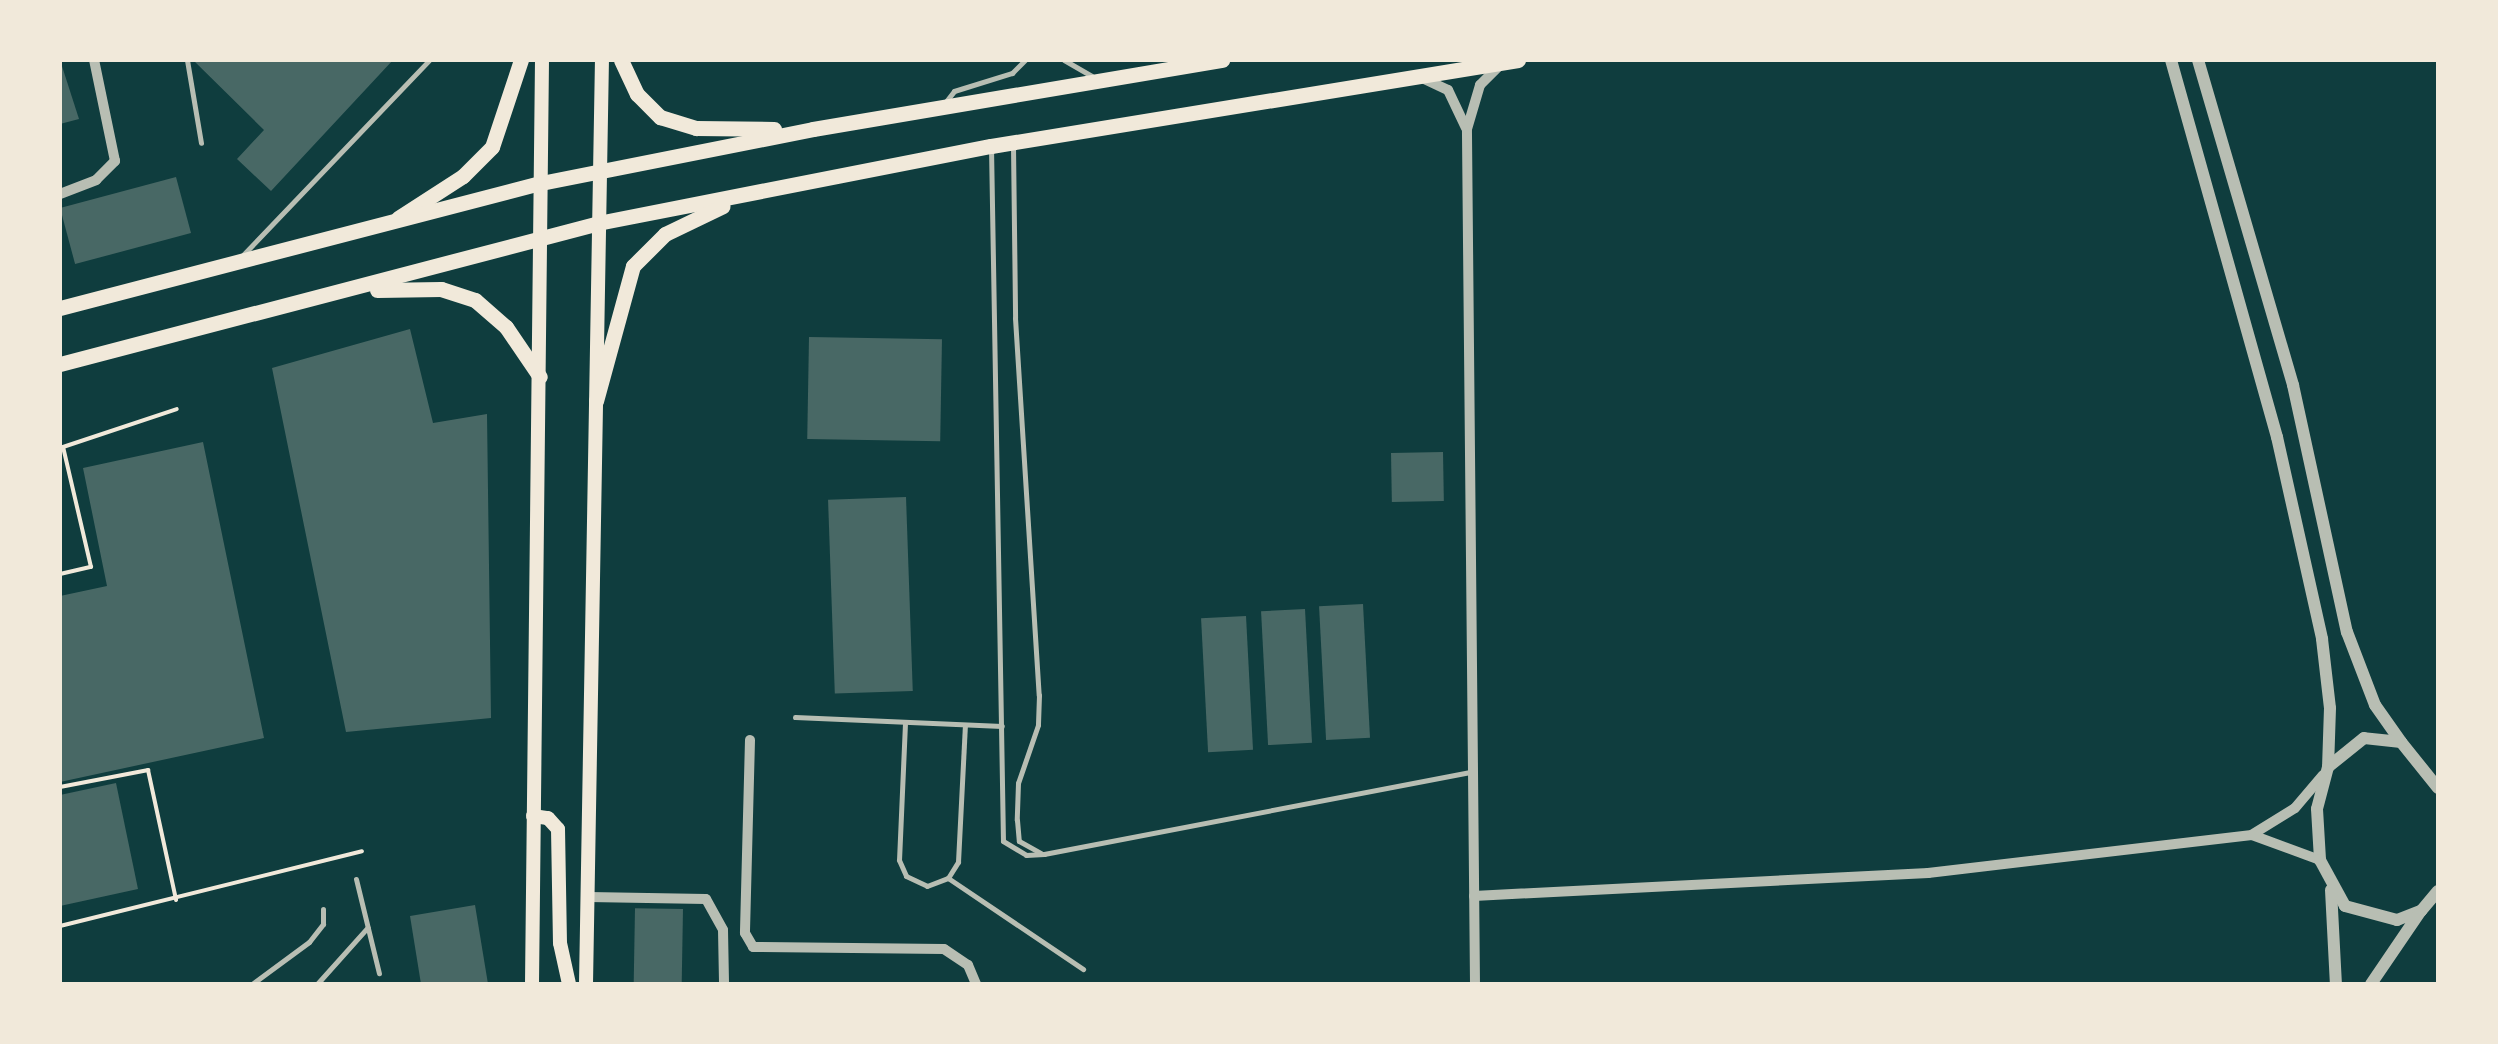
<!DOCTYPE html>
<style>
body{margin:0}
#map{position:relative;width:2498px;height:1044px;overflow:hidden;background:#0f3d3e;font-family:Karla,sans-serif}
div>[style]{position:absolute}
[style*='--x']{left:calc(var(--x)*1px);top:calc(var(--y)*1px);width:calc(var(--w)*1px);rotate:calc(var(--a)*1deg)}
.building>*{inset:0;background:#486865;transform-origin:0 0}
.path>*{height:4px;margin:-2px;padding:0 2px;transform-origin:2px;border-radius:2px;background:#f1e9da}
.service>*{height:5px;margin:-2.5px;padding:0 2.5px;transform-origin:2.5px;border-radius:2.5px;background:#b8beb3}
.minor>*{height:10px;margin:-5px;padding:0 5px;transform-origin:5px;border-radius:5px;background:#b8beb3}
.tertiary>*{height:12px;margin:-6px;padding:0 6px;transform-origin:6px;border-radius:6px;background:#b8beb3}
.secondary>*{height:14px;margin:-7px;padding:0 7px;transform-origin:7px;border-radius:7px;background:#f1e9da}
.primary>*{height:15px;margin:-7.5px;padding:0 7.5px;transform-origin:7.5px;border-radius:7.5px;background:#f1e9da}
span{translate:-50% -50%;white-space:nowrap;text-align:center;line-height:1.15;-webkit-text-stroke:8px #f1e9da;paint-order:stroke}
.frame{position:absolute;inset:0;border:62px solid #f1e9da;pointer-events:none}
</style>
<div id="map">
<div class="building">
<i style="clip-path:polygon(60px 60px,79px 119px,60px 124px)"></i>
<i style="clip-path:polygon(193px 60px,393px 60px,271px 191px,237px 159px,264px 130px)"></i>
<i style="left:176px;top:177px;width:58px;height:120px;rotate:75deg"></i>
<i style="clip-path:polygon(410px 329px,433px 423px,487px 414px,491px 718px,346px 732px,272px 368px)"></i>
<i style="left:809px;top:337px;width:133px;height:102px;rotate:1deg"></i>
<i style="clip-path:polygon(203px 442px,264px 738px,60px 782px,60px 596px,107px 586px,83px 468px)"></i>
<i style="left:1443px;top:452px;width:49px;height:52px;rotate:89deg"></i>
<i style="left:906px;top:497px;width:194px;height:78px;rotate:88deg"></i>
<i style="left:1363px;top:604px;width:134px;height:44px;rotate:87deg"></i>
<i style="left:1305px;top:609px;width:134px;height:44px;rotate:87deg"></i>
<i style="left:1246px;top:616px;width:134px;height:45px;rotate:87deg"></i>
<i style="clip-path:polygon(116px 783px,138px 889px,60px 906px,60px 795px)"></i>
<i style="clip-path:polygon(475px 905px,488px 984px,421px 984px,410px 916px)"></i>
<i style="left:683px;top:909px;width:75px;height:48px;rotate:91deg"></i>
</div>
<div class="path">
<i style="--x:60;--y:448;--w:123;--a:-18.4"></i>
<i style="--x:60;--y:574;--w:32;--a:-13"></i>
<i style="--x:91;--y:567;--w:123;--a:-103.1"></i>
<i style="--x:60;--y:787;--w:90;--a:-10.9"></i>
<i style="--x:148;--y:770;--w:133;--a:77.8"></i>
<i style="--x:60;--y:926;--w:311;--a:-13.9"></i>
</div>
<div class="service">
<i style="--x:187;--y:60;--w:84;--a:80.4"></i>
<i style="--x:1064;--y:60;--w:32;--a:30"></i>
<i style="--x:944;--y:104;--w:16;--a:-52"></i>
<i style="--x:954;--y:91;--w:61;--a:-17.2"></i>
<i style="--x:1012;--y:73;--w:18;--a:-45"></i>
<i style="--x:1013;--y:146;--w:172;--a:89.3"></i>
<i style="--x:1015;--y:318;--w:378;--a:86.4"></i>
<i style="--x:1039;--y:695;--w:30;--a:92"></i>
<i style="--x:1038;--y:725;--w:61;--a:109"></i>
<i style="--x:1018;--y:783;--w:37;--a:92"></i>
<i style="--x:1017;--y:820;--w:21;--a:85"></i>
<i style="--x:1019;--y:841;--w:25;--a:29"></i>
<i style="--x:991;--y:147;--w:694;--a:89.01"></i>
<i style="--x:1003;--y:841;--w:27;--a:31"></i>
<i style="--x:1026;--y:855;--w:18;--a:-3"></i>
<i style="--x:1044;--y:854;--w:434;--a:-10.9"></i>
<i style="--x:241;--y:257;--w:272;--a:-46.3"></i>
<i style="--x:795;--y:717;--w:207;--a:2.5"></i>
<i style="--x:905;--y:723;--w:137;--a:92.5"></i>
<i style="--x:899;--y:860;--w:17;--a:66"></i>
<i style="--x:906;--y:876;--w:23;--a:25"></i>
<i style="--x:927;--y:886;--w:22;--a:-21"></i>
<i style="--x:948;--y:878;--w:19;--a:-58"></i>
<i style="--x:958;--y:862;--w:137;--a:-87.1"></i>
<i style="--x:948;--y:878;--w:163;--a:34"></i>
<i style="--x:356;--y:879;--w:97;--a:76.3"></i>
<i style="--x:252;--y:984;--w:71;--a:-36.4"></i>
<i style="--x:309;--y:942;--w:23;--a:-52"></i>
<i style="--x:323;--y:924;--w:15;--a:-90"></i>
<i style="--x:317;--y:984;--w:76;--a:-48.2"></i>
</div>
<div class="minor">
<i style="--x:1420;--y:77;--w:31;--a:25"></i>
<i style="--x:1448;--y:90;--w:42;--a:64.7"></i>
<i style="--x:60;--y:194;--w:39;--a:-21"></i>
<i style="--x:96;--y:180;--w:27;--a:-45"></i>
<i style="--x:115;--y:161;--w:103;--a:-101.7"></i>
<i style="--x:750;--y:740;--w:193;--a:91.5"></i>
<i style="--x:745;--y:933;--w:16;--a:60"></i>
<i style="--x:753;--y:947;--w:191;--a:0.6"></i>
<i style="--x:944;--y:949;--w:29;--a:34"></i>
<i style="--x:968;--y:965;--w:21;--a:67"></i>
<i style="--x:2253;--y:834;--w:49;--a:-31.8"></i>
<i style="--x:2295;--y:808;--w:43;--a:-49.7"></i>
<i style="--x:1474;--y:896;--w:455;--a:-2.9"></i>
<i style="--x:1928;--y:873;--w:326;--a:-6.7"></i>
<i style="--x:2252;--y:835;--w:72;--a:20.2"></i>
<i style="--x:589;--y:897;--w:117;--a:1"></i>
<i style="--x:706;--y:899;--w:35;--a:61"></i>
<i style="--x:723;--y:930;--w:54;--a:88.9"></i>
<i style="--x:1475;--y:984;--w:855;--a:-90.54"></i>
<i style="--x:1467;--y:129;--w:46;--a:-73.5"></i>
<i style="--x:1480;--y:85;--w:27;--a:-45"></i>
</div>
<div class="tertiary">
<i style="--x:2171;--y:60;--w:392;--a:74.3"></i>
<i style="--x:2277;--y:437;--w:207;--a:77.4"></i>
<i style="--x:2322;--y:639;--w:69;--a:83.4"></i>
<i style="--x:2330;--y:708;--w:59;--a:91.9"></i>
<i style="--x:2198;--y:60;--w:339;--a:73.7"></i>
<i style="--x:2293;--y:385;--w:253;--a:77.7"></i>
<i style="--x:2347;--y:632;--w:78;--a:69"></i>
<i style="--x:2375;--y:705;--w:45;--a:54.9"></i>
<i style="--x:2438;--y:788;--w:59;--a:-128.8"></i>
<i style="--x:2401;--y:742;--w:37;--a:-174"></i>
<i style="--x:2364;--y:738;--w:46;--a:141.1"></i>
<i style="--x:2328;--y:767;--w:43;--a:104.7"></i>
<i style="--x:2317;--y:809;--w:51;--a:86.6"></i>
<i style="--x:2320;--y:860;--w:52;--a:61.5"></i>
<i style="--x:2345;--y:906;--w:54;--a:15.1"></i>
<i style="--x:2397;--y:920;--w:26;--a:-21"></i>
<i style="--x:2421;--y:911;--w:26;--a:-50"></i>
<i style="--x:2331;--y:890;--w:94;--a:87"></i>
<i style="--x:2371;--y:984;--w:87;--a:-55.8"></i>
</div>
<div class="secondary">
<i style="--x:533;--y:816;--w:15;--a:8"></i>
<i style="--x:548;--y:818;--w:15;--a:48"></i>
<i style="--x:558;--y:829;--w:114;--a:89"></i>
<i style="--x:560;--y:943;--w:42;--a:77.6"></i>
<i style="--x:532;--y:984;--w:924;--a:-89.38"></i>
<i style="--x:586;--y:984;--w:924;--a:-89.01"></i>
</div>
<div class="primary">
<i style="--x:621;--y:60;--w:38;--a:65"></i>
<i style="--x:637;--y:94;--w:33;--a:45"></i>
<i style="--x:660;--y:117;--w:38;--a:17"></i>
<i style="--x:696;--y:128;--w:78;--a:0.7"></i>
<i style="--x:398;--y:218;--w:77;--a:-32.9"></i>
<i style="--x:463;--y:176;--w:41;--a:-45"></i>
<i style="--x:492;--y:147;--w:92;--a:-71.6"></i>
<i style="--x:377;--y:290;--w:64;--a:-0.9"></i>
<i style="--x:441;--y:289;--w:36;--a:18"></i>
<i style="--x:475;--y:300;--w:41;--a:41.1"></i>
<i style="--x:506;--y:327;--w:60;--a:55.8"></i>
<i style="--x:60;--y:308;--w:497;--a:-14.6"></i>
<i style="--x:541;--y:183;--w:277;--a:-11.2"></i>
<i style="--x:813;--y:129;--w:415;--a:-9.6"></i>
<i style="--x:60;--y:364;--w:561;--a:-14.66"></i>
<i style="--x:603;--y:222;--w:395;--a:-11.1"></i>
<i style="--x:991;--y:146;--w:534;--a:-9.27"></i>
<i style="--x:596;--y:401;--w:140;--a:-74.7"></i>
<i style="--x:633;--y:266;--w:45;--a:-45"></i>
<i style="--x:665;--y:234;--w:64;--a:-25.8"></i>
</div>
<div class="frame"></div>
</div>
